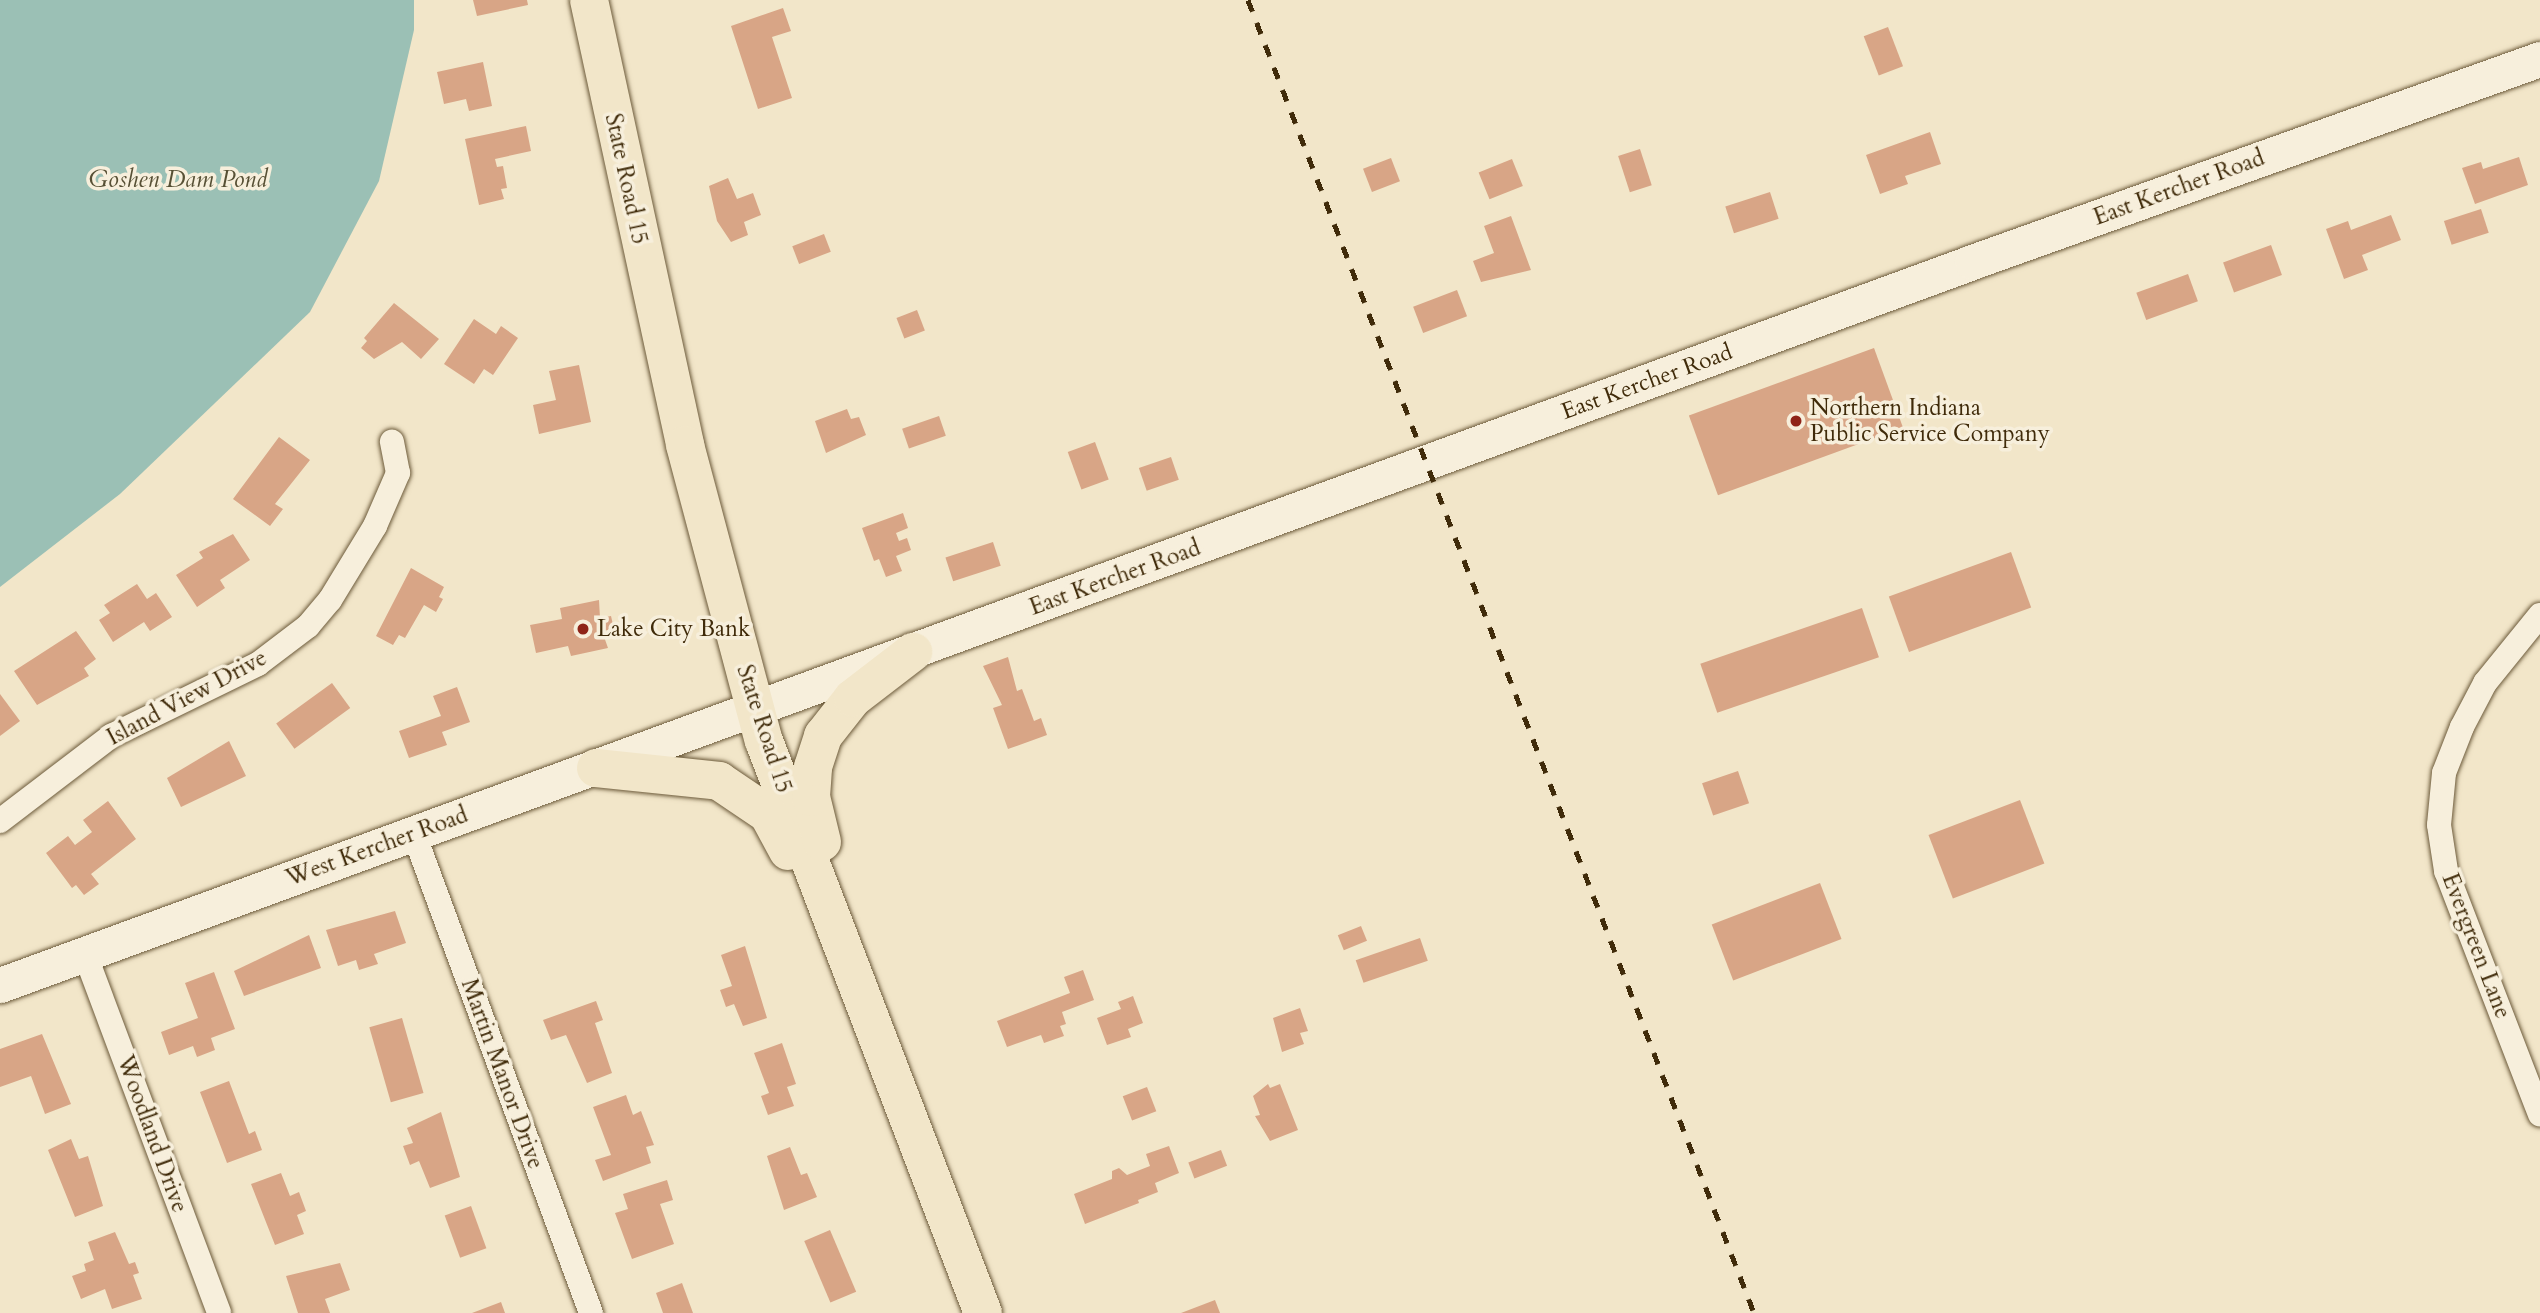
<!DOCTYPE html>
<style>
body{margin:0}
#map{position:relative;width:2540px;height:1313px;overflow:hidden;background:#f2e6c9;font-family:Cardo,serif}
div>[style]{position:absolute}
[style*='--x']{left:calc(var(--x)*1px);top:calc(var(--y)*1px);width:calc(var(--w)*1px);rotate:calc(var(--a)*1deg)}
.water>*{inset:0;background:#9bc0b5}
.building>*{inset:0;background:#d8a586;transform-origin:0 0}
.roads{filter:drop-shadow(0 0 2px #6c5a3a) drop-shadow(0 0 2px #6c5a3a)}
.street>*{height:24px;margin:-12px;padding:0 12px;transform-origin:12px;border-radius:12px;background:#f7efdc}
.secondary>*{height:35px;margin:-17.5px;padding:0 17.5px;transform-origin:17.5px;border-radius:17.5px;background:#f7efdc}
.primary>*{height:38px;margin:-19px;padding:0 19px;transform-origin:19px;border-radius:19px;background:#f2e6c9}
.rail>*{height:5px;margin-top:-2.5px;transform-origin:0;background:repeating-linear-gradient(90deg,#402b0a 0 12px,transparent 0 24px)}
.dots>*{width:19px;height:19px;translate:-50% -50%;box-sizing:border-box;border:4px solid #f7efdc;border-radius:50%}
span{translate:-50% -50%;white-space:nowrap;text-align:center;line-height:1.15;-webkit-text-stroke:7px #f7efdc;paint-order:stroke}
.street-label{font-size:23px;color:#402b0a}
.poi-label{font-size:23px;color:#402b0a}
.left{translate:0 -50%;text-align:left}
.water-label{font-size:24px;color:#575035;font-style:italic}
</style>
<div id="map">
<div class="water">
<i style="clip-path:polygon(0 0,414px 0,414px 30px,379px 181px,310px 312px,120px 494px,0 587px)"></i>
</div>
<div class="building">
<i style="clip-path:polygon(473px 0,527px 0,528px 5px,477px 16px)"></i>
<i style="clip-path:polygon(783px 8px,791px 31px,772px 37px,792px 98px,758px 109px,731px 26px)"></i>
<i style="left:1888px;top:27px;width:42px;height:26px;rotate:69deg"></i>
<i style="clip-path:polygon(483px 62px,492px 106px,469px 111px,466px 99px,444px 104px,437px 72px)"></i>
<i style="clip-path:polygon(526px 126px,531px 151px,495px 159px,497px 167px,503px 166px,507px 188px,501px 189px,504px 199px,479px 205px,465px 139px)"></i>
<i style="clip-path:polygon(1930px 132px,1941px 164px,1905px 176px,1908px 184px,1880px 194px,1866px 155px)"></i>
<i style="left:1640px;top:149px;width:38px;height:23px;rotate:72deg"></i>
<i style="clip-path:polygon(2519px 157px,2528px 185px,2475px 204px,2462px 168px,2481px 162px,2483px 169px)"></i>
<i style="left:1391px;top:158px;width:25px;height:30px;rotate:69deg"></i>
<i style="left:1512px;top:159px;width:29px;height:36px;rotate:68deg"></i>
<i style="clip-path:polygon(728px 178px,737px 199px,753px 193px,761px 215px,744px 222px,748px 235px,731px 242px,717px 221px,709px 186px)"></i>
<i style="left:1770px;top:192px;width:28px;height:47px;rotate:72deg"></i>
<i style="left:2481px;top:209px;width:25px;height:39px;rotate:72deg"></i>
<i style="clip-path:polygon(2391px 215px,2401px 240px,2362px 255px,2368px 270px,2344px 279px,2326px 229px,2348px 221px,2351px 230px)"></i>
<i style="clip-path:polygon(1511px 216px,1531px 270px,1481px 282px,1473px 261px,1494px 253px,1484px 226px)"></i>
<i style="left:824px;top:234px;width:19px;height:34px;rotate:69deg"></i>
<i style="left:2271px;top:245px;width:32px;height:51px;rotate:70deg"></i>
<i style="left:2188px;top:274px;width:29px;height:55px;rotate:70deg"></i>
<i style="left:1457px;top:290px;width:28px;height:47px;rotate:69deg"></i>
<i style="clip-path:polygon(394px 303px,439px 339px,421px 359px,402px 342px,374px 359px,361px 348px,367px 341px,364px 338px)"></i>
<i style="left:917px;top:310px;width:22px;height:22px;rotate:69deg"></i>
<i style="clip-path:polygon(474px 319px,496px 334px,501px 326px,518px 338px,493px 375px,484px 369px,474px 384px,444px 364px)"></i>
<i style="left:1874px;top:348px;width:85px;height:197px;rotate:70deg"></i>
<i style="clip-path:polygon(579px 365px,591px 422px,539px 434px,533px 405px,556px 400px,549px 371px)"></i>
<i style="clip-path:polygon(847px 409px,851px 419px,859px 417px,866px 435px,826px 453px,815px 421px)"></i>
<i style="left:939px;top:416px;width:21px;height:39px;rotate:71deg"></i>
<i style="clip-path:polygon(279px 437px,310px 460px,275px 504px,283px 509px,270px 526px,233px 499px)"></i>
<i style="left:1095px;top:442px;width:40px;height:29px;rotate:70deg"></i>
<i style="left:1171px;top:457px;width:24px;height:34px;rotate:71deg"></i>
<i style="clip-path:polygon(903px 513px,908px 528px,896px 533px,899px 541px,907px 538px,911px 550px,896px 556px,902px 571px,886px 577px,879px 559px,874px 561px,862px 528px)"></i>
<i style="clip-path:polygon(233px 534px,250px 560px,220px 580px,225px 588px,197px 607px,176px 575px,203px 558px,199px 552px)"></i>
<i style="left:993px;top:542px;width:25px;height:50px;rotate:72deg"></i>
<i style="left:2011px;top:552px;width:59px;height:130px;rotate:70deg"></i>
<i style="clip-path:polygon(411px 568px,444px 587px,439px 597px,443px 599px,436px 612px,424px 605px,405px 638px,399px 635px,393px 645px,376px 636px)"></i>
<i style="clip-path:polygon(137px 584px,147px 599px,156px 593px,172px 617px,150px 631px,144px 622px,113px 642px,99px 620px,110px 613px,104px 605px)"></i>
<i style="clip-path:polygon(599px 600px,600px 618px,611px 616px,614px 629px,602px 631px,608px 648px,571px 656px,568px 646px,536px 653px,530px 625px,562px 619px,560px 608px)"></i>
<i style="left:1862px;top:608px;width:52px;height:171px;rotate:71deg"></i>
<i style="clip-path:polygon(76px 631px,96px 659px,84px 668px,89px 676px,37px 705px,14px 671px)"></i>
<i style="clip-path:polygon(1008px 657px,1017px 691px,1022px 689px,1034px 721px,1041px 718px,1047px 735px,1008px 749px,993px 708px,1002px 705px,983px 666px)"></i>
<i style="left:332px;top:683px;width:31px;height:69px;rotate:54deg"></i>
<i style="clip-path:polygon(457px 687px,470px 722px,442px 732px,447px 745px,409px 758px,399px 731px,441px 716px,433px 696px)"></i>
<i style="clip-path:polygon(0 694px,20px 721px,0 736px)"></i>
<i style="clip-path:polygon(229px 741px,246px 776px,181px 807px,167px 778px)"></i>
<i style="left:1738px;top:771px;width:34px;height:38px;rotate:71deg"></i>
<i style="left:2020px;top:800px;width:68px;height:98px;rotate:69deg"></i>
<i style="clip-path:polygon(108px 801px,136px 839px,91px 874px,99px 884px,84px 895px,76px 885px,72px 888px,46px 853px,68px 836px,75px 845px,92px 832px,83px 820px)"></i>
<i style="left:1820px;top:883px;width:60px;height:116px;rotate:69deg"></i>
<i style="clip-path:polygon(395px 911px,406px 943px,374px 954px,378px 964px,359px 970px,356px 960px,338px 966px,326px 930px)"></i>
<i style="left:1361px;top:926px;width:16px;height:25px;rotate:68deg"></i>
<i style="clip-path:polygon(309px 935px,321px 968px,244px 996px,234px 971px)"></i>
<i style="left:1420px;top:938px;width:24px;height:68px;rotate:71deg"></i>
<i style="clip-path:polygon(745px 946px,767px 1018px,743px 1026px,734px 1004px,726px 1007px,720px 990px,732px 986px,721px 955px)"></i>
<i style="clip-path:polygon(1083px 970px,1094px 1000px,1062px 1012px,1066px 1024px,1060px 1026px,1064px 1036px,1044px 1043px,1041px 1035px,1007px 1047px,997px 1021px,1070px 993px,1064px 977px)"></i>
<i style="clip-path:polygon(214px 972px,235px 1029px,211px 1038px,215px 1050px,197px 1057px,193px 1046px,169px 1055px,161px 1032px,198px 1018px,185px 983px)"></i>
<i style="clip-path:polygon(1133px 996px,1143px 1023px,1128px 1029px,1131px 1037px,1107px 1045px,1097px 1018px,1121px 1009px,1118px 1002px)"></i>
<i style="clip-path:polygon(596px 1001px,603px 1020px,595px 1023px,612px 1073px,587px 1083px,566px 1035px,551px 1040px,543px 1020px)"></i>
<i style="clip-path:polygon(1300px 1008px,1308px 1031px,1300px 1033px,1304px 1044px,1282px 1052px,1273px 1018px)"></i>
<i style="left:402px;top:1018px;width:78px;height:34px;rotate:74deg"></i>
<i style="clip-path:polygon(42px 1034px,71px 1104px,45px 1114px,31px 1076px,0 1087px,0 1049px)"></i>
<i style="clip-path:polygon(782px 1043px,796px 1084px,787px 1087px,794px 1106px,768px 1115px,761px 1096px,769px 1093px,754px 1053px)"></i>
<i style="clip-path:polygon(229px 1081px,249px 1134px,255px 1131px,262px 1150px,227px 1163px,200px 1092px)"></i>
<i style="clip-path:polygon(1268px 1084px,1270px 1088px,1280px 1084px,1298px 1130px,1270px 1141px,1255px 1116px,1260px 1115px,1253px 1096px)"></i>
<i style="left:1147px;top:1087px;width:26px;height:26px;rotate:69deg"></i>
<i style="clip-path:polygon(626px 1095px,633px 1115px,641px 1111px,654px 1145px,646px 1147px,651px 1163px,603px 1181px,595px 1160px,611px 1155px,593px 1107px)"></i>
<i style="clip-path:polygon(441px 1112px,460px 1177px,430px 1188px,419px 1161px,410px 1165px,403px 1146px,413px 1143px,407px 1128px)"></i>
<i style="clip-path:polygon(71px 1139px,79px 1159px,88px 1156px,103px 1206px,75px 1217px,48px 1150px)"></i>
<i style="clip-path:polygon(1169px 1146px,1179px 1173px,1155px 1183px,1158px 1192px,1138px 1200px,1139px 1203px,1085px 1224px,1074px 1194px,1112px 1179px,1112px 1171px,1119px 1168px,1127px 1175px,1150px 1166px,1146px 1154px)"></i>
<i style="clip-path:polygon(790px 1147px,801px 1175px,807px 1173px,817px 1197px,784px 1210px,767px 1156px)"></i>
<i style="left:1221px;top:1150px;width:17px;height:35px;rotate:69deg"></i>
<i style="clip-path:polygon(281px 1173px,290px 1196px,299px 1192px,306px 1211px,297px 1215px,304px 1234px,275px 1245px,251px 1184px)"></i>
<i style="clip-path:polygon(667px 1180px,673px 1200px,660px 1204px,674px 1244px,632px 1259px,615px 1213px,628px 1209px,623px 1194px)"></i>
<i style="left:471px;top:1206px;width:45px;height:28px;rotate:70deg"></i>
<i style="left:830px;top:1230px;width:67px;height:28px;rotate:67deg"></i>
<i style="clip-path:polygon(115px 1232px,129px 1264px,135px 1262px,139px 1273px,133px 1275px,142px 1299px,112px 1309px,105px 1289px,81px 1299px,72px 1276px,86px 1271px,84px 1264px,94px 1260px,88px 1242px)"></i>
<i style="clip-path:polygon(340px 1263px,350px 1290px,325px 1299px,330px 1313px,298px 1313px,286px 1276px)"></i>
<i style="clip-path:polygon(682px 1283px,693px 1313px,663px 1313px,656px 1293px)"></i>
<i style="clip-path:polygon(1215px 1300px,1220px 1313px,1181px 1313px)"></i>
<i style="clip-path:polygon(501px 1302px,505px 1313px,472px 1313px)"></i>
</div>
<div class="roads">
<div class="street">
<i style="--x:2540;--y:615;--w:87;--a:129"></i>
<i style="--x:2485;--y:683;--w:50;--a:117.6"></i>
<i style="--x:2462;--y:727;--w:49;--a:111.4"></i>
<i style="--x:2444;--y:773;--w:52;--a:95.5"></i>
<i style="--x:2439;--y:825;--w:47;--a:81.3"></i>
<i style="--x:2446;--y:871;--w:261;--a:68.9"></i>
<i style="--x:0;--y:821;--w:140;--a:-37.4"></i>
<i style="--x:111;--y:736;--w:164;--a:-26.1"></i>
<i style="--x:258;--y:664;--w:63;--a:-37.2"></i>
<i style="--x:308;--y:626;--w:34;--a:-50"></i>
<i style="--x:330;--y:600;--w:87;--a:-58.7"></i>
<i style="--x:375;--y:526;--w:58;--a:-66.5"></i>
<i style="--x:398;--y:473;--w:32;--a:-101"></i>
<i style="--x:414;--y:834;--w:511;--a:69.72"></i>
<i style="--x:85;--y:954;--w:383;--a:69.5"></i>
</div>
<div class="secondary">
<i style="--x:0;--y:985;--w:2100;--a:-20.13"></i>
<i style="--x:1972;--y:262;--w:603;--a:-19.67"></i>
</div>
<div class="primary">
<i style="--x:589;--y:0;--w:455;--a:77.8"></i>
<i style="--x:685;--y:445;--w:306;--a:75.1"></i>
<i style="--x:764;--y:741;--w:612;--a:69.05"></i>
<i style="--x:596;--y:768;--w:124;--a:6"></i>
<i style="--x:719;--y:781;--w:59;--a:34"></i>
<i style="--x:768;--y:814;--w:42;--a:61.6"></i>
<i style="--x:822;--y:842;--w:46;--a:-103.7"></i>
<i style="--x:811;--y:797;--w:30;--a:-86"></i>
<i style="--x:813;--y:767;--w:33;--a:-72"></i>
<i style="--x:823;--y:736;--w:48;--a:-51.7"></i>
<i style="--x:853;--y:698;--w:76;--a:-37.5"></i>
</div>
</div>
<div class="rail">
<i style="--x:1248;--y:0;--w:1407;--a:68.92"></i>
</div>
<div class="dots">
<i style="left:1796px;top:421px;background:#8f2418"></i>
<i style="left:583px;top:629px;background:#8f2418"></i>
</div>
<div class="street-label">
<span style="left:626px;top:179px;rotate:78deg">State Road 15</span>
<span style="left:2179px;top:188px;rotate:-20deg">East Kercher Road</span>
<span style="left:1647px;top:382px;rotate:-20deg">East Kercher Road</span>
<span style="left:1115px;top:578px;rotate:-20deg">East Kercher Road</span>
<span style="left:187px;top:698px;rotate:-28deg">Island View Drive</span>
<span style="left:764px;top:729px;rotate:72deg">State Road 15</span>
<span style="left:377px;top:847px;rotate:-20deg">West Kercher Road</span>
<span style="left:2476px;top:946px;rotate:69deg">Evergreen Lane</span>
<span style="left:502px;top:1074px;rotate:70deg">Martin Manor Drive</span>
<span style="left:152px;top:1134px;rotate:70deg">Woodland Drive</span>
</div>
<div class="poi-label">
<span class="left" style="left:1810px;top:421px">Northern Indiana<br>Public Service Company</span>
<span class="left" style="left:597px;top:629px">Lake City Bank</span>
</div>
<div class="water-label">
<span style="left:178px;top:180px">Goshen Dam Pond</span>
</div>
</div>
